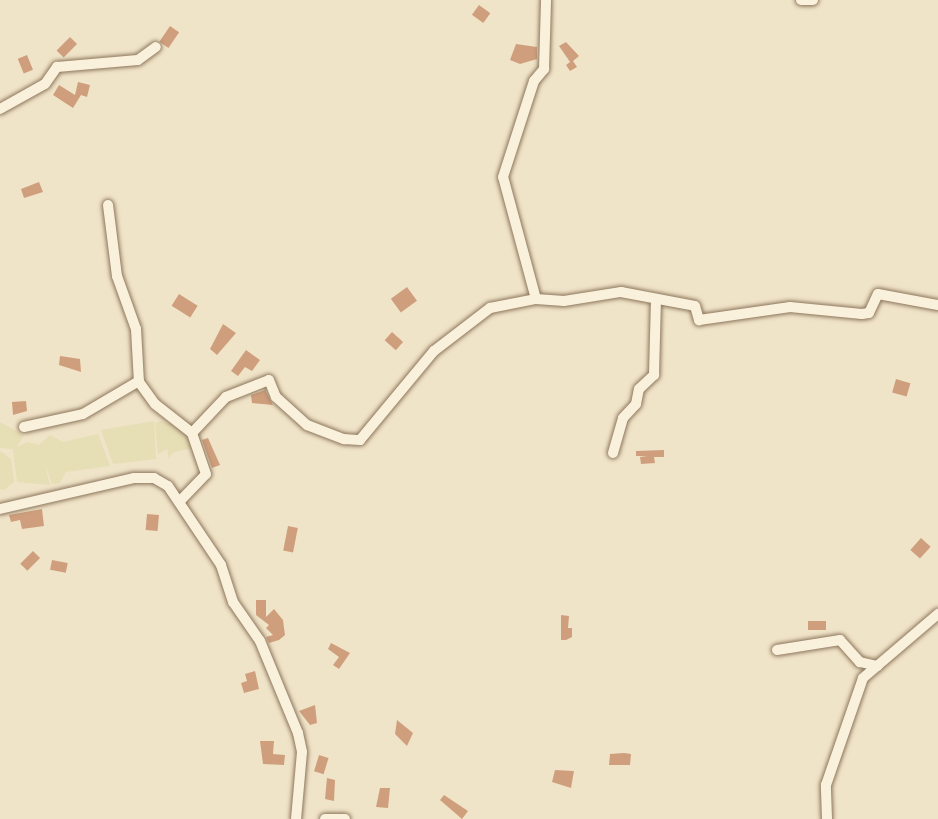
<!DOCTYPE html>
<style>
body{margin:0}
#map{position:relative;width:938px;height:819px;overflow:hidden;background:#f0e4c8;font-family:"IBM Plex Serif",serif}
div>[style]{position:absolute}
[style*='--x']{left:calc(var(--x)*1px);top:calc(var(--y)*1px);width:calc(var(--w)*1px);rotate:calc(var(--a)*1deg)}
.farmland>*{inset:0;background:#e6deb5}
.building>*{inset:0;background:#cf9f7d;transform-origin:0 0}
.roads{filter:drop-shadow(0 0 2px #8d765c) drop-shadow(0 0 2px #8d765c)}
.minor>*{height:10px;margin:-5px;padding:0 5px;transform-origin:5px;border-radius:5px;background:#faf1dc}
span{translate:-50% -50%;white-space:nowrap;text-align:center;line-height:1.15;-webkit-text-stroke:6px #f7eed8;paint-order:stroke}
</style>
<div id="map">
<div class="farmland">
<i style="clip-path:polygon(154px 421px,156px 459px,113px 464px,101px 430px)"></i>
<i style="clip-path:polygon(161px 421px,185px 429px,192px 448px,172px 453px,169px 459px,167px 449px,158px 454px,155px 423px)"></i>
<i style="clip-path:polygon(0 422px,24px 435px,17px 447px,27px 442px,39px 445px,50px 435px,63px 442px,98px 434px,110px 466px,66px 472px,60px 483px,52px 484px,44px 461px,50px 485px,17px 482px,13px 449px,0 448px)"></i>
<i style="clip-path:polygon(0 451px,11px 459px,14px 482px,4px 490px,0 489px)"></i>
</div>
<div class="building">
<i style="left:479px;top:5px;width:14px;height:12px;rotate:36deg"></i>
<i style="left:170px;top:26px;width:11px;height:19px;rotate:34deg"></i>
<i style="left:70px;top:37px;width:10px;height:19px;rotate:45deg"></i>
<i style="clip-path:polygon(566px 42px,579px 56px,573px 61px,577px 67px,570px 71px,566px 65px,570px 62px,559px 46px)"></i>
<i style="clip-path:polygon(516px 44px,537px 47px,537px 59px,520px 64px,510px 60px)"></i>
<i style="left:27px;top:55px;width:16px;height:10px;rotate:68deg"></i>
<i style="clip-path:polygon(78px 82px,90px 85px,87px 97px,81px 95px,73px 108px,53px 95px,59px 85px,75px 95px)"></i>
<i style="clip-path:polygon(39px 182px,43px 192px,24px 198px,21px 189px)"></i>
<i style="left:407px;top:287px;width:17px;height:20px;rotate:54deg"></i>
<i style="left:179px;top:294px;width:22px;height:14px;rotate:32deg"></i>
<i style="clip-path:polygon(223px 324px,236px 333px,217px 355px,210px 349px)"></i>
<i style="left:392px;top:332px;width:15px;height:11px;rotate:42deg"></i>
<i style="clip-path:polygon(246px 350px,260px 360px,252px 371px,245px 367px,238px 376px,231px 371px)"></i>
<i style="clip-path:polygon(60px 356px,80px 359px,81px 372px,59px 365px)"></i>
<i style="left:896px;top:379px;width:15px;height:14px;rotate:16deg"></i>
<i style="clip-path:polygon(265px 390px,273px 405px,252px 403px,251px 395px)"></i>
<i style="clip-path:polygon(26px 401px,27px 411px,13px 415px,12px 402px)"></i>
<i style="clip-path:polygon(208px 438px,220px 465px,212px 468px,202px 440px)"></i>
<i style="clip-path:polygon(664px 450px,664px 457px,654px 457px,655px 463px,641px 464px,640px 457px,647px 456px,636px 456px,636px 451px)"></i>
<i style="clip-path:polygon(42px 509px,44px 526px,22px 529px,20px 520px,11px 522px,9px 515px)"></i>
<i style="left:147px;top:514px;width:12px;height:16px;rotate:5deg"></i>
<i style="left:288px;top:526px;width:10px;height:25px;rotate:11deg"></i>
<i style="left:921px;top:538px;width:13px;height:16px;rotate:42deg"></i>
<i style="left:33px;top:551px;width:10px;height:18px;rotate:45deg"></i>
<i style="left:52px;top:560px;width:16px;height:10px;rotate:11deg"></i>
<i style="clip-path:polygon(256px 600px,266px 600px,266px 617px,274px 609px,283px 620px,285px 635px,279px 640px,269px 643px,266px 637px,273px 635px,266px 628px,269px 625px,256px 615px)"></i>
<i style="clip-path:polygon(561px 615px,569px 616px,568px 628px,572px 628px,572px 637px,566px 640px,561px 640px)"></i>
<i style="left:808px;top:621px;width:18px;height:9px"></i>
<i style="clip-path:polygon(331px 643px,350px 653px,339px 669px,333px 665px,339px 657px,328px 649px)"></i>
<i style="clip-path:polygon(255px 671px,259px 689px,244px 693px,241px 683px,247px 681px,245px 674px)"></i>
<i style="clip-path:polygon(315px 705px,317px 723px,310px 725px,299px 711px)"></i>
<i style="clip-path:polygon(397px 720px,413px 733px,407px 746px,395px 734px)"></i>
<i style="clip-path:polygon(260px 741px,274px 741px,273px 754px,285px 755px,284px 765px,263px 764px)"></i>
<i style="clip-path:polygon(624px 753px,631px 754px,630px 765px,609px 765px,610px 754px)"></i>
<i style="left:319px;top:755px;width:10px;height:17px;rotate:17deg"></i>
<i style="clip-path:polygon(555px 770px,574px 771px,571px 788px,552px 782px)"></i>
<i style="clip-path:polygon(327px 778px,335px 780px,334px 801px,325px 799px)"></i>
<i style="clip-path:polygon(380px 788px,390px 788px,388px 808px,376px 807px)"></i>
<i style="clip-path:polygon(444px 795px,468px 811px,462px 819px,440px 800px)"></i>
</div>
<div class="roads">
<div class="minor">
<i style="--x:801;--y:0;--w:12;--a:0"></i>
<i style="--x:0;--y:109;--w:51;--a:-29.1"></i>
<i style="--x:45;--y:84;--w:21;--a:-55"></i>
<i style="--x:57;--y:67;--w:81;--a:-4.9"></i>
<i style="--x:138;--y:60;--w:22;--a:-36"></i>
<i style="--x:108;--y:205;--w:72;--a:82.8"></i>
<i style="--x:117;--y:276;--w:56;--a:70.3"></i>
<i style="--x:136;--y:329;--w:53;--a:86.8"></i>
<i style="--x:139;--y:382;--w:27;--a:54"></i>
<i style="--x:155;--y:404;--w:47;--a:38.1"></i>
<i style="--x:536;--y:299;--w:126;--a:-105.1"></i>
<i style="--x:503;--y:177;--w:101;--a:-72.1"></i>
<i style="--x:534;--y:81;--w:16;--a:-50"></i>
<i style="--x:544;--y:69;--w:69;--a:-88.3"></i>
<i style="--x:24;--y:427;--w:60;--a:-12.4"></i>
<i style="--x:83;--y:414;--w:65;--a:-30.5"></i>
<i style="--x:613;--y:453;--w:36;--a:-74"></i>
<i style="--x:623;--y:418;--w:19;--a:-47"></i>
<i style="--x:636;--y:404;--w:15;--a:-79"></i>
<i style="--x:639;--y:389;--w:21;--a:-43"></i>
<i style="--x:654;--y:375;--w:76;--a:-88.5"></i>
<i style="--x:180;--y:501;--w:37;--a:-46"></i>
<i style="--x:206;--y:474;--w:43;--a:-108.9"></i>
<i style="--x:192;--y:433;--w:50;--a:-46.6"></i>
<i style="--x:226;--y:397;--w:46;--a:-21.6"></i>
<i style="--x:269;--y:380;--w:18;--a:68"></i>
<i style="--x:276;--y:397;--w:42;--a:42.1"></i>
<i style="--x:307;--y:425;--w:40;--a:21"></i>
<i style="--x:344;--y:439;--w:16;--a:4"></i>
<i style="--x:360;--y:440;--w:116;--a:-50.3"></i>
<i style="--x:434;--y:351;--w:71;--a:-37.5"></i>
<i style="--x:490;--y:308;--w:47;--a:-11.1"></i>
<i style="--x:536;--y:299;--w:28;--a:4"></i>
<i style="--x:564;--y:301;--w:58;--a:-9"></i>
<i style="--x:621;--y:292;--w:75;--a:10.7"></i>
<i style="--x:695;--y:306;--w:15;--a:74"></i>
<i style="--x:699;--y:320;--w:92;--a:-8.1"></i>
<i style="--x:790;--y:307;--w:72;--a:5.6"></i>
<i style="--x:862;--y:314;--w:7;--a:-8"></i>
<i style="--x:869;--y:313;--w:21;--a:-65"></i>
<i style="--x:878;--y:294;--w:61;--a:10.4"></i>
<i style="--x:0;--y:509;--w:138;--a:-13"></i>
<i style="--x:134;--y:478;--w:20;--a:0"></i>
<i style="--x:154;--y:478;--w:16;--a:30"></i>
<i style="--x:168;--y:486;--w:95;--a:56.1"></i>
<i style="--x:221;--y:565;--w:39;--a:72"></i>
<i style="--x:233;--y:602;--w:47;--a:55.3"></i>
<i style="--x:260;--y:641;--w:100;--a:67.6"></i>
<i style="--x:298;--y:733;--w:19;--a:78"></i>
<i style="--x:302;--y:752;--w:67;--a:95.1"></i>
<i style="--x:777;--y:650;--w:64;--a:-9"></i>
<i style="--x:840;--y:640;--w:30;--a:48"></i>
<i style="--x:860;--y:662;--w:18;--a:13"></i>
<i style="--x:325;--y:819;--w:20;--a:0"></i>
<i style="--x:827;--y:819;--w:34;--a:-92"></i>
<i style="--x:826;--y:785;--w:113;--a:-70.9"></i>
<i style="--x:863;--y:678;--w:99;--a:-40.5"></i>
</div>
</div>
</div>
